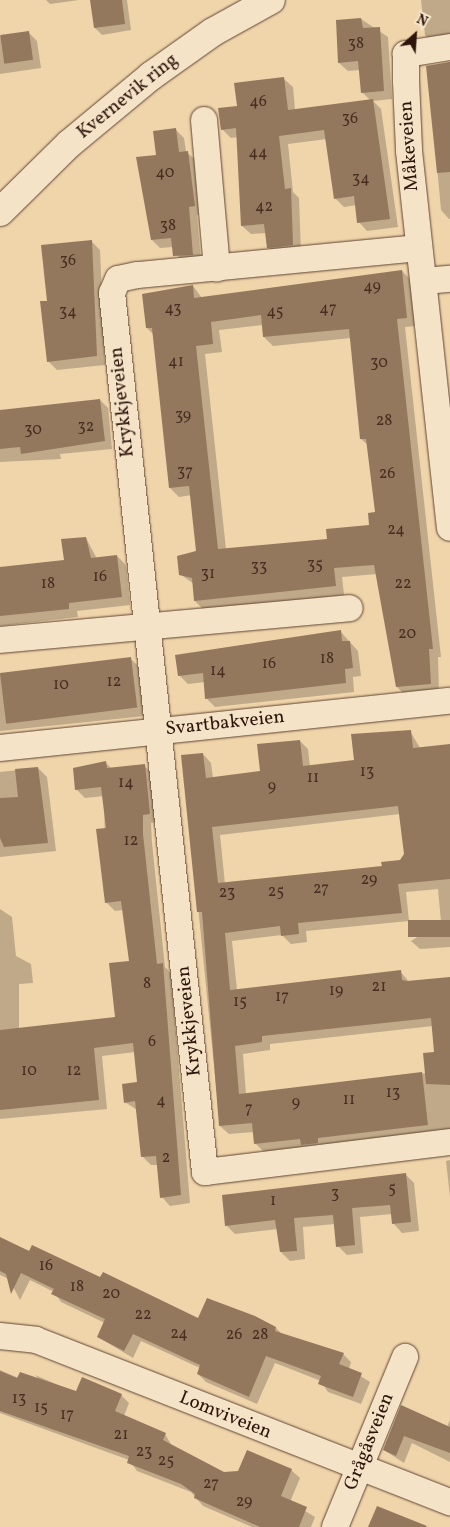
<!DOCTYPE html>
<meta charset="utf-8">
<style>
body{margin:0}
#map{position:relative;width:450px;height:1527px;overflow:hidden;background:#f0d4aa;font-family:Vollkorn,serif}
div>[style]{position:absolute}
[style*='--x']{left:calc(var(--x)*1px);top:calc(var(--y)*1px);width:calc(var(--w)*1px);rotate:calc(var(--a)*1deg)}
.shadow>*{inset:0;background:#0003}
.building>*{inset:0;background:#93785e;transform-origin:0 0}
.roads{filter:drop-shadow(0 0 1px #5e4534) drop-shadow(0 0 1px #5e4534)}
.minor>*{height:26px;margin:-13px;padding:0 13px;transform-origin:13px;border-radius:13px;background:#f5e3c8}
.secondary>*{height:28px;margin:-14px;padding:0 14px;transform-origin:14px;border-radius:14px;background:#f5e3c8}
span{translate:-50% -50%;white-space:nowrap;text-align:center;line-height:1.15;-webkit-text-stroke:5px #f5e3c8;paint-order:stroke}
.number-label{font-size:16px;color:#472e20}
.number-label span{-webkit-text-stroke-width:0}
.street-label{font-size:19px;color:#2e150c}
.north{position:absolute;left:390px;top:10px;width:50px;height:50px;-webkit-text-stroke:4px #f5e3c8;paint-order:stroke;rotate:26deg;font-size:14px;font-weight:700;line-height:20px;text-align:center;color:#2e150c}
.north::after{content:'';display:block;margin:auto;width:18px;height:22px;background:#2e150c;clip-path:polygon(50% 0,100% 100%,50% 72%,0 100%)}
</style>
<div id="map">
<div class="shadow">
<i style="clip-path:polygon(46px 0,79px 0,50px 4px)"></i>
<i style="clip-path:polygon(91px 0,127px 0,131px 30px,102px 35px,95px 28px)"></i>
<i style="clip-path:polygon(421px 0,450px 0,450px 43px,433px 44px,425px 35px)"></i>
<i style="clip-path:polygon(361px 19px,388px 37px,392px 99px,373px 101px,381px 109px,398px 227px,367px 231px,359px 222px,357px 205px,344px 207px,335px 198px,327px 139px,288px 144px,293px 192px,299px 198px,301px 253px,277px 256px,268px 247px,267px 233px,251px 234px,242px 226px,238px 137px,231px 138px,222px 129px,238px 107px,284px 79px,293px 87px,295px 110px,371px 101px,362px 92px,360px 70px,348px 71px,339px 63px)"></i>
<i style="clip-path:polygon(28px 32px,37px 41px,41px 68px,0 74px,0 36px)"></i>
<i style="clip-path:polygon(450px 62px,450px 219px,449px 219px,441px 210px,428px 67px)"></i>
<i style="clip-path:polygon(175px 129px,184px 138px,186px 152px,196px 160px,203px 214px,197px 215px,201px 262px,183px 264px,173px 247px,160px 248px,152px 240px,157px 156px)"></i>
<i style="clip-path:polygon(91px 241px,100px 250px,105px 365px,57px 370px,48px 361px,49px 302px)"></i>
<i style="clip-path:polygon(evenodd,402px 271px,411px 280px,416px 326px,405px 327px,441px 657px,438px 657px,439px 692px,406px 696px,397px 687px,377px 574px,342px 577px,344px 595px,204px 610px,195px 601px,194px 584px,180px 574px,198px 552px,192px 495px,179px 497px,170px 488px,154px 335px,147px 328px,193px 286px,202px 298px,402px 271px,263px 325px,264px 337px,273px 346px,351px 338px,361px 439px,368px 445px,376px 513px,371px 526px,328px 540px,226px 549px,205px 354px,222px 352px,219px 330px,263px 325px)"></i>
<i style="clip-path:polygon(100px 400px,108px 408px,112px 449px,60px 454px,61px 459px,0 462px,0 411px)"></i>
<i style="clip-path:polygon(86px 538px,97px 559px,117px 556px,126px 565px,130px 605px,77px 611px,78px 617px,0 626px,0 568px,65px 561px)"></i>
<i style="clip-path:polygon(340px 631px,358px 651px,361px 676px,353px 677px,354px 692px,215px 707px,207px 699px,205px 682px,188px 684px,179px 675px)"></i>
<i style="clip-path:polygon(130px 658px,139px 667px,145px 716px,0 731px,0 674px)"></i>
<i style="clip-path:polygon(evenodd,410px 731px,420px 748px,450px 746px,450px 947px,420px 949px,411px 941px,441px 922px,438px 889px,406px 892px,409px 921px,306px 931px,307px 942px,291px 944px,282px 935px,232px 941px,237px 990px,400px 971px,409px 982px,450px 978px,450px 1133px,264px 1152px,256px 1144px,254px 1132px,229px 1134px,220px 1126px,183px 756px,203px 754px,211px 763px,213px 778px,261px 772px,300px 741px,308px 749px,310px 767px,355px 761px,410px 731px,400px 814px,405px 855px,400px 861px,383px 867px,225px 884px,220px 835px,400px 814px,410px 731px,433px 1026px,435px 1053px,426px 1073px,246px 1094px,243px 1054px,270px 1050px,270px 1044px,433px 1026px)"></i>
<i style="clip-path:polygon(106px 763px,112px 769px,144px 766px,153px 774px,158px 822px,151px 823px,152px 843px,165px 967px,171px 973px,190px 1203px,170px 1206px,162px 1197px,158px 1165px,151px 1165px,143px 1157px,137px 1110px,125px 1102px,138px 1083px,135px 1052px,102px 1056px,107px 1109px,0 1119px,0 909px,12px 917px,16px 956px,31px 964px,33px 983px,19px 984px,19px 1029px,116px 1018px,130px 962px,123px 910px,115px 911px,106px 902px,104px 796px,85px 798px,76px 789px)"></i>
<i style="clip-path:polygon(38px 768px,47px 777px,56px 851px,0 857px,0 772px)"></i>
<i style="clip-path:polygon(450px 1160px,450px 1197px,446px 1161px)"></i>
<i style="clip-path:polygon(406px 1175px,414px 1183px,419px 1231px,402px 1233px,394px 1224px,392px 1214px,360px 1217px,363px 1253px,347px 1255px,338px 1246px,335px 1224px,303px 1227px,305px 1259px,290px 1261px,281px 1252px,278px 1229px,235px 1234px,226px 1225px)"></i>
<i style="clip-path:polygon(0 1239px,199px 1320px,276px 1328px,283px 1335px,343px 1354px,351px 1362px,349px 1369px,370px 1382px,361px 1404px,328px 1392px,321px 1381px,275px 1363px,257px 1404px,206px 1382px,198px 1374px,200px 1368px,141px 1341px,133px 1358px,98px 1337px,105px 1323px,61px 1302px,54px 1292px,30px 1280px,20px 1300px,9px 1279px,0 1275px)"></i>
<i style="clip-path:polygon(0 1370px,51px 1392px,35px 1375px,77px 1393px,121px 1395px,129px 1403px,124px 1416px,165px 1434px,172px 1446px,223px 1474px,291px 1470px,300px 1478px,290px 1502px,315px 1517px,311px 1527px,252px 1527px,203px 1506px,191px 1492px,137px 1471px,129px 1460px,0 1413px)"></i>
<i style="clip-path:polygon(402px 1407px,447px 1427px,450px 1420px,450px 1462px,412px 1443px,404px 1463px,384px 1450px)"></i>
</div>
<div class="building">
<i style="clip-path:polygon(90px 0,122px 0,125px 24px,94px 28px)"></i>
<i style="clip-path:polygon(361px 18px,363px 28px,380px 27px,384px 91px,361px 93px,358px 61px,338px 63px,336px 20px)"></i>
<i style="left:29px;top:31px;width:29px;height:29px;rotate:82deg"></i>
<i style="clip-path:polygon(450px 62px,450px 172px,437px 173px,426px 66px)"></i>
<i style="clip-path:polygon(284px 77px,288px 110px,373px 99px,390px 219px,357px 223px,354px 196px,334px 199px,324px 130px,279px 136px,285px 189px,291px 188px,293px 245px,267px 248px,264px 224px,241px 226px,236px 128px,221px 130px,218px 108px,237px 106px,234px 83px)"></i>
<i style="clip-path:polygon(176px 128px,179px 152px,188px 151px,195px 206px,189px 207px,193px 255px,173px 256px,171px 238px,151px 240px,136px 157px,156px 155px,153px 131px)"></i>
<i style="clip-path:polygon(92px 240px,97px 356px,47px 362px,40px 301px,47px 301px,41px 245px)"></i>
<i style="clip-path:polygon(evenodd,402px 270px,407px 318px,397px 319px,433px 649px,429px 649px,431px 684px,396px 687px,374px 565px,334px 568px,336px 586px,194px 601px,192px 578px,179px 575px,177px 556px,196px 551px,189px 486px,169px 488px,152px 328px,146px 328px,142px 294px,193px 285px,194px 298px,402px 270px,261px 315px,263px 337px,349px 329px,360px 439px,366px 439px,375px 512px,368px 513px,369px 525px,326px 529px,327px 539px,218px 549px,196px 346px,213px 344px,211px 322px,261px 315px)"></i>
<i style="clip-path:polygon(100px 399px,105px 441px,21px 454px,20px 447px,0 449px,0 410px)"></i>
<i style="clip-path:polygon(86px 537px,91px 558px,117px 555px,122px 597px,69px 603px,69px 609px,0 616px,0 567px,64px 560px,61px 539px)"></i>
<i style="clip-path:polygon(341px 630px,342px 641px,350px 641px,353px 668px,345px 669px,346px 683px,205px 699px,203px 673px,178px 676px,175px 655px)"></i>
<i style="left:131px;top:657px;width:51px;height:132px;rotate:83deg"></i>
<i style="clip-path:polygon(evenodd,411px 730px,413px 748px,450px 744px,450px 879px,398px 884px,402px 913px,298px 923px,299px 934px,281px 936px,280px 926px,225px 933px,230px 990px,401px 970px,402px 980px,407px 981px,450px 977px,450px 1085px,426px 1084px,423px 1053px,434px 1052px,431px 1018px,262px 1036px,262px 1042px,235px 1046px,239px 1094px,422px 1072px,428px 1125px,318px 1138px,318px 1143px,301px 1145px,300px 1139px,254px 1144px,252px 1123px,219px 1126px,202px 912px,197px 912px,181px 755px,203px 753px,206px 778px,260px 771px,257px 744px,300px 740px,303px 766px,354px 760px,351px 734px,411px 730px,398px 806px,404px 854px,400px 860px,381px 862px,382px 866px,218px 883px,212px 827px,398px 806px)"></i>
<i style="clip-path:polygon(106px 761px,107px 768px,145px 764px,150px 814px,143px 815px,143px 834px,157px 964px,163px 963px,181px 1195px,160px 1198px,156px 1156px,141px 1157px,135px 1101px,124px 1103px,122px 1084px,137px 1082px,133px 1043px,94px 1048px,99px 1100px,0 1110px,0 1030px,115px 1017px,109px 963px,129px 961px,121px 901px,105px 903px,96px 829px,106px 828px,101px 787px,75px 790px,73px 768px)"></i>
<i style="clip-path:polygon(38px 767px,48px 843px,4px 847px,0 838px,0 798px,18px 797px,15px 769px)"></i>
<i style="left:450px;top:920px;width:17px;height:42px;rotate:90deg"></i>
<i style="clip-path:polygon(406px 1173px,411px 1222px,392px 1224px,390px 1205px,352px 1208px,355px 1245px,336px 1247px,333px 1215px,294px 1218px,297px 1251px,280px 1252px,275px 1220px,225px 1226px,222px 1195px)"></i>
<i style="clip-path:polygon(0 1237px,29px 1251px,32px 1245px,100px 1277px,103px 1272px,198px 1318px,207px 1298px,255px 1316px,276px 1327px,275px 1331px,344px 1353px,339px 1364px,362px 1373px,353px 1397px,318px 1384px,321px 1376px,266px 1356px,249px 1397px,197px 1374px,200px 1365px,133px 1334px,124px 1351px,97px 1337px,105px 1319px,51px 1294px,54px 1289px,21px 1273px,11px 1294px,6px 1274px,0 1271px)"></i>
<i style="clip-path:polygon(0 1371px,17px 1378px,20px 1372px,76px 1391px,82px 1377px,122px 1394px,115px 1411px,166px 1433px,163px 1440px,224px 1472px,238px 1471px,247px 1450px,292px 1469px,281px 1496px,307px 1507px,299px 1527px,260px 1527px,194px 1498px,195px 1494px,181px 1484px,127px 1463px,129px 1456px,0 1411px)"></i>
<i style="clip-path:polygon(401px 1405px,450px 1427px,450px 1453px,404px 1436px,396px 1456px,383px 1450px)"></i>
<i style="clip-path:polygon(377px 1506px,427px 1526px,426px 1527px,368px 1527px)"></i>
</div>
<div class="roads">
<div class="minor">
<i style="--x:450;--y:47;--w:45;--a:171"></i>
<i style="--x:406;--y:54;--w:27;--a:90"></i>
<i style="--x:406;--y:81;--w:70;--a:87.5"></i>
<i style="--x:409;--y:151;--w:379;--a:83.8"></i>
<i style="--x:204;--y:120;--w:149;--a:85"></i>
<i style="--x:419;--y:248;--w:283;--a:174.5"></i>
<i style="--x:137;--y:275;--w:19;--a:168"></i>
<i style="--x:118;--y:279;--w:15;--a:113"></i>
<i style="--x:112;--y:293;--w:884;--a:83.96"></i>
<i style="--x:205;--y:1172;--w:247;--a:-7"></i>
<i style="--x:425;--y:281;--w:25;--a:-5"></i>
<i style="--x:0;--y:640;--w:351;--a:-5.2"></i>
<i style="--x:0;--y:748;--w:452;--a:-6"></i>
<i style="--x:0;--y:1336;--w:36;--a:6"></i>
<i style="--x:36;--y:1340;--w:445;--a:21.4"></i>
<i style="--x:335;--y:1527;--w:184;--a:-67.6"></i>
</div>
<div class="secondary">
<i style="--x:0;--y:212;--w:97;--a:-44.6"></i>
<i style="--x:69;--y:144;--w:107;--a:-39.7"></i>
<i style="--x:151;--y:76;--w:76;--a:-35.4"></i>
<i style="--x:213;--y:32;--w:66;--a:-28.9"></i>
</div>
</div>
<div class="number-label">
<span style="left:356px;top:44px">38</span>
<span style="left:258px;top:102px">46</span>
<span style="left:350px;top:119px">36</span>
<span style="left:258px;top:153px">44</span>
<span style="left:165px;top:173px">40</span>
<span style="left:361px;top:179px">34</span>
<span style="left:264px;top:207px">42</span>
<span style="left:168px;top:226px">38</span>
<span style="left:68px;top:261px">36</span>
<span style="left:372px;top:287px">49</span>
<span style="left:173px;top:309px">43</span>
<span style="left:328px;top:309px">47</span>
<span style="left:68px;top:312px">34</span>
<span style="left:275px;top:312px">45</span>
<span style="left:176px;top:362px">41</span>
<span style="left:379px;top:363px">30</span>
<span style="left:183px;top:416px">39</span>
<span style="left:384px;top:421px">28</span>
<span style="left:86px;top:427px">32</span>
<span style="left:33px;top:430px">30</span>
<span style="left:185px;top:472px">37</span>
<span style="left:387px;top:474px">26</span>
<span style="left:396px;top:530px">24</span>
<span style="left:315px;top:565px">35</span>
<span style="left:259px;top:567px">33</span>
<span style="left:208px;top:574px">31</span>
<span style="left:100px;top:577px">16</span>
<span style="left:48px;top:584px">18</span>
<span style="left:403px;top:584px">22</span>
<span style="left:407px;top:634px">20</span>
<span style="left:327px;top:659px">18</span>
<span style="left:269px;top:664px">16</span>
<span style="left:218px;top:671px">14</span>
<span style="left:114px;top:682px">12</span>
<span style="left:61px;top:685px">10</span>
<span style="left:367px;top:772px">13</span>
<span style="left:313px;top:778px">11</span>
<span style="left:126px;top:783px">14</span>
<span style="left:272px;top:787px">9</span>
<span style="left:131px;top:841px">12</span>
<span style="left:369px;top:880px">29</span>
<span style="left:321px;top:889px">27</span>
<span style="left:276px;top:892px">25</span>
<span style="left:227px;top:893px">23</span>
<span style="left:147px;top:984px">8</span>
<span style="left:379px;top:987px">21</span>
<span style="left:336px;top:991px">19</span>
<span style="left:282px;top:997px">17</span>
<span style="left:240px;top:1002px">15</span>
<span style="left:152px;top:1042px">6</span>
<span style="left:29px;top:1071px">10</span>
<span style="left:74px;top:1071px">12</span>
<span style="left:393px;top:1093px">13</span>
<span style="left:349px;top:1100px">11</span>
<span style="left:161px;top:1101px">4</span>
<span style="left:296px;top:1103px">9</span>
<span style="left:249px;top:1109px">7</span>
<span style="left:166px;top:1158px">2</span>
<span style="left:392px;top:1189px">5</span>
<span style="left:335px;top:1194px">3</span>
<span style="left:273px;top:1201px">1</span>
<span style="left:46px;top:1266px">16</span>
<span style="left:77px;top:1287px">18</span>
<span style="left:111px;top:1294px">20</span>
<span style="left:143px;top:1315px">22</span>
<span style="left:179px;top:1334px">24</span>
<span style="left:234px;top:1335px">26</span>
<span style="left:260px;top:1335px">28</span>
<span style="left:19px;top:1399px">13</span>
<span style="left:41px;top:1408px">15</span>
<span style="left:67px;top:1415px">17</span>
<span style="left:121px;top:1435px">21</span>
<span style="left:144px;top:1452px">23</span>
<span style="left:166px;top:1461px">25</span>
<span style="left:211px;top:1484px">27</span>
<span style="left:244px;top:1502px">29</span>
</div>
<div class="street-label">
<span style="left:128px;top:97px;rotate:-39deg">Kvernevik ring</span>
<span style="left:410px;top:146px;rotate:-94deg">Måkeveien</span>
<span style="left:123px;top:402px;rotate:-96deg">Krykkjeveien</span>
<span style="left:225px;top:724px;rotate:-6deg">Svartbakveien</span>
<span style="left:190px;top:1021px;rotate:-96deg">Krykkjeveien</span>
<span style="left:225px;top:1416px;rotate:22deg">Lomviveien</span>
<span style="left:370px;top:1442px;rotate:-68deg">Grågåsveien</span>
</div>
<div class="north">N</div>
</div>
